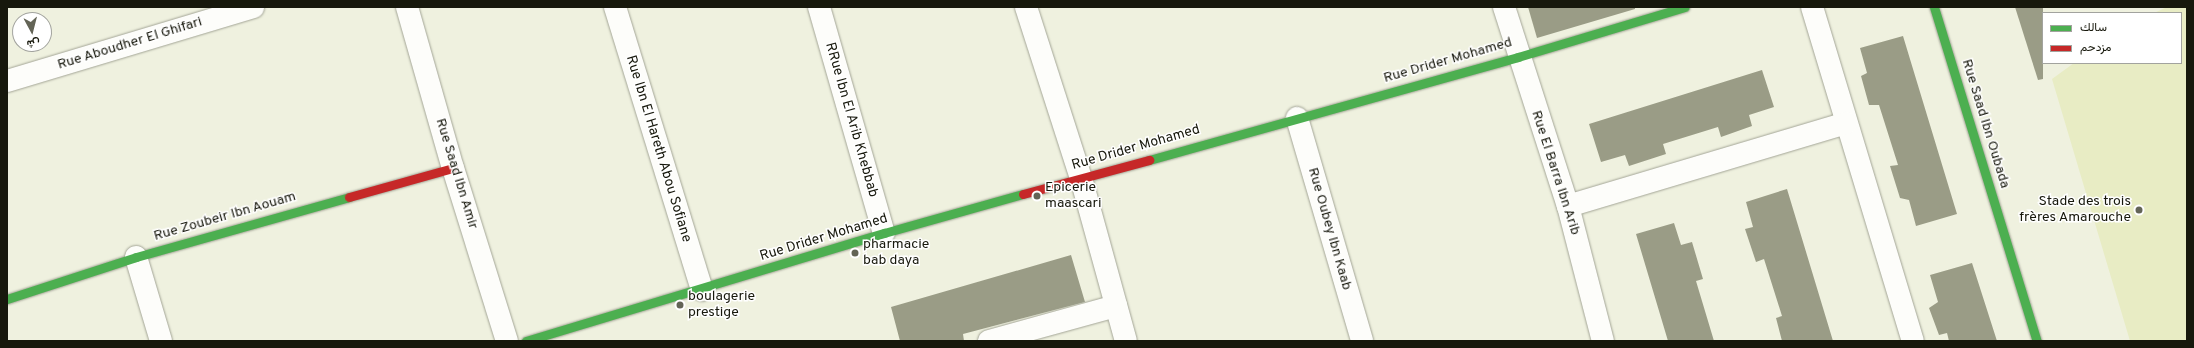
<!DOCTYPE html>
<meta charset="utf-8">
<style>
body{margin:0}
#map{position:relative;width:2194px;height:348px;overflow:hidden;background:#eff1df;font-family:Overpass,Vazirmatn,sans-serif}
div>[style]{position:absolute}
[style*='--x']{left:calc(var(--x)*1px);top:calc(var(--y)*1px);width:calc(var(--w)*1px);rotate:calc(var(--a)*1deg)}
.green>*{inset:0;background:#e8ecc4}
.building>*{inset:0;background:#9a9c86}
.roads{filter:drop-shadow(0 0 1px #a3a596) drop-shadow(0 0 1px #a3a596)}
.street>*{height:22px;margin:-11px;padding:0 11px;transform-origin:11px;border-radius:11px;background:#fdfdfa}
.fast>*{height:9px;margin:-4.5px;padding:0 4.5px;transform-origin:4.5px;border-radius:4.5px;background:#4caf50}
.jam>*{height:9px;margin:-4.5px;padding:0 4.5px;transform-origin:4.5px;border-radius:4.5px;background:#c62828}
.dots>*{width:11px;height:11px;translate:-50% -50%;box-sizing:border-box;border:2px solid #fff;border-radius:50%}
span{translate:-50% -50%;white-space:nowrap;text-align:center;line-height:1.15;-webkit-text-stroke:3px #fff;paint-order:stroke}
.street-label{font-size:14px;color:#17180c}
.poi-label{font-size:14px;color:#17180c}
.left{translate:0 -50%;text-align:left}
.right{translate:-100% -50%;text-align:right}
.frame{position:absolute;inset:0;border:8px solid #17180c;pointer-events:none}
.legend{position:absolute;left:2042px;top:12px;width:140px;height:52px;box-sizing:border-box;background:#fff;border:1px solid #a2a39e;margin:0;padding:5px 7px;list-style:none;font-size:12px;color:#17180c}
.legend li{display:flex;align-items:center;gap:8px;height:20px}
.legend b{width:20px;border:1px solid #a2a39e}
.north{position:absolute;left:12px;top:12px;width:40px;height:40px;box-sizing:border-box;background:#fff;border:1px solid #a2a39e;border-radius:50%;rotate:173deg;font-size:11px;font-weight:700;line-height:16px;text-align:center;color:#17180c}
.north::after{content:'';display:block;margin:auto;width:14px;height:18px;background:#636456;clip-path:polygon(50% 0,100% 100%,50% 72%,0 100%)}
</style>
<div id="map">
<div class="green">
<i style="clip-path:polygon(2167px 7px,2187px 7px,2187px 341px,2130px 341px,2052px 79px,2074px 63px,2181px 63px,2181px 13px,2154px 13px)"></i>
</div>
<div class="building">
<i style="clip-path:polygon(1528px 7px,1635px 7px,1635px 9px,1537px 38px)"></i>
<i style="clip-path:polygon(2015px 7px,2043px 7px,2043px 79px,2038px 80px)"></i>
<i style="clip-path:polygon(1903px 36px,1957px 214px,1916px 226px,1909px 200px,1900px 198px,1890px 166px,1898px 165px,1879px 105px,1869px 105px,1861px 76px,1867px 73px,1860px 48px)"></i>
<i style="clip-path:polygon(1762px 70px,1774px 107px,1749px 115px,1752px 126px,1721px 137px,1718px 127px,1663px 144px,1666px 154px,1629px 166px,1625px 155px,1601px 162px,1589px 124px)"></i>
<i style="clip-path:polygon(1787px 189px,1833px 341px,1782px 341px,1776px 318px,1782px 316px,1764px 259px,1756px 262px,1745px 229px,1753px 227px,1746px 202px)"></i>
<i style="clip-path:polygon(1674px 223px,1681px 245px,1692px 242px,1703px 279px,1696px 281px,1714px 341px,1668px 341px,1636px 234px)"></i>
<i style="clip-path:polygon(1071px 255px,1085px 302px,963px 334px,964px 341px,900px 341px,891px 307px)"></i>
<i style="clip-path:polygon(1972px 263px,1997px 341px,1949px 341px,1947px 333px,1939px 335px,1929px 308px,1938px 302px,1930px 275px)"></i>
</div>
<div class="roads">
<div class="street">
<i style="--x:407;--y:7;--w:167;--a:74.1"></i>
<i style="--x:453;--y:168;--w:181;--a:72.7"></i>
<i style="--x:615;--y:7;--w:296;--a:72.9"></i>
<i style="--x:819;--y:7;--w:235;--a:74"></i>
<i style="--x:1026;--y:7;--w:180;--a:72.2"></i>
<i style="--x:1081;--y:178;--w:169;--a:74.6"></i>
<i style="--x:1504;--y:7;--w:209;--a:72.2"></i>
<i style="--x:1568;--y:206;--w:139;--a:75.5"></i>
<i style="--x:1812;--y:7;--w:349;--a:73.2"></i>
<i style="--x:7;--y:81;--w:257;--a:-16.7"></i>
<i style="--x:1297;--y:118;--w:232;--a:73.7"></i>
<i style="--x:1568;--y:206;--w:290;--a:-16.6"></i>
<i style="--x:136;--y:257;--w:88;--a:73.4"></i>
<i style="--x:989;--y:341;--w:132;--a:-15.4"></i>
</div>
<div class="fast">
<i style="--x:1934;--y:7;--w:350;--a:72.9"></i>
<i style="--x:1149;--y:160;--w:383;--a:-15.6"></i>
<i style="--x:1518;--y:57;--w:174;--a:-16.7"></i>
<i style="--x:7;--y:299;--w:136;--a:-18"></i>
<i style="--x:136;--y:257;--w:221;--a:-15.7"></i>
<i style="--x:526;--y:341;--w:374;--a:-16.8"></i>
<i style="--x:884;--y:233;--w:144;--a:-15.7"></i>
</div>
<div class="jam">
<i style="--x:1023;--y:194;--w:131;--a:-15.1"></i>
<i style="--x:349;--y:197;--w:108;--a:-15.6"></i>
</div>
</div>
<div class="dots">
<i style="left:1037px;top:196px;background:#636456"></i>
<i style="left:2139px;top:210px;background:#636456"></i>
<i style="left:855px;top:253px;background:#636456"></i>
<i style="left:680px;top:305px;background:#636456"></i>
</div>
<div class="street-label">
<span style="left:130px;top:44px;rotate:-17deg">Rue Aboudher El Ghifari</span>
<span style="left:1448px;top:61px;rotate:-16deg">Rue Drider Mohamed</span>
<span style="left:851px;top:120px;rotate:74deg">RRue Ibn El Arib Khebbab</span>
<span style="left:1985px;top:124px;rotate:73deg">Rue Saad Ibn Oubada</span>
<span style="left:1136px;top:148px;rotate:-16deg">Rue Drider Mohamed</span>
<span style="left:658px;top:149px;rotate:73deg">Rue Ibn El Hareth Abou Sofiane</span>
<span style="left:1555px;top:173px;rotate:72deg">Rue El Barra Ibn Arib</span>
<span style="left:456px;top:174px;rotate:73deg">Rue Saad Ibn Amir</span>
<span style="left:225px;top:217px;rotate:-16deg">Rue Zoubeir Ibn Aouam</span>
<span style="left:1329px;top:229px;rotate:74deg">Rue Oubey Ibn Kaab</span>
<span style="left:824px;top:238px;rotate:-17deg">Rue Drider Mohamed</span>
</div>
<div class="poi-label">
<span class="left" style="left:1045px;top:196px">Epicerie<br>maascari</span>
<span class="right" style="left:2131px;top:210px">Stade des trois<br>frères Amarouche</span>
<span class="left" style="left:863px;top:253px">pharmacie<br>bab daya</span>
<span class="left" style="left:688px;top:305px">boulagerie<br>prestige</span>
</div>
<div class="frame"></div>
<ul class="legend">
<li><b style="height:5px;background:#4caf50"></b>سالك</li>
<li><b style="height:5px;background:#c62828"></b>مزدحم</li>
</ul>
<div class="north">ش</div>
</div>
